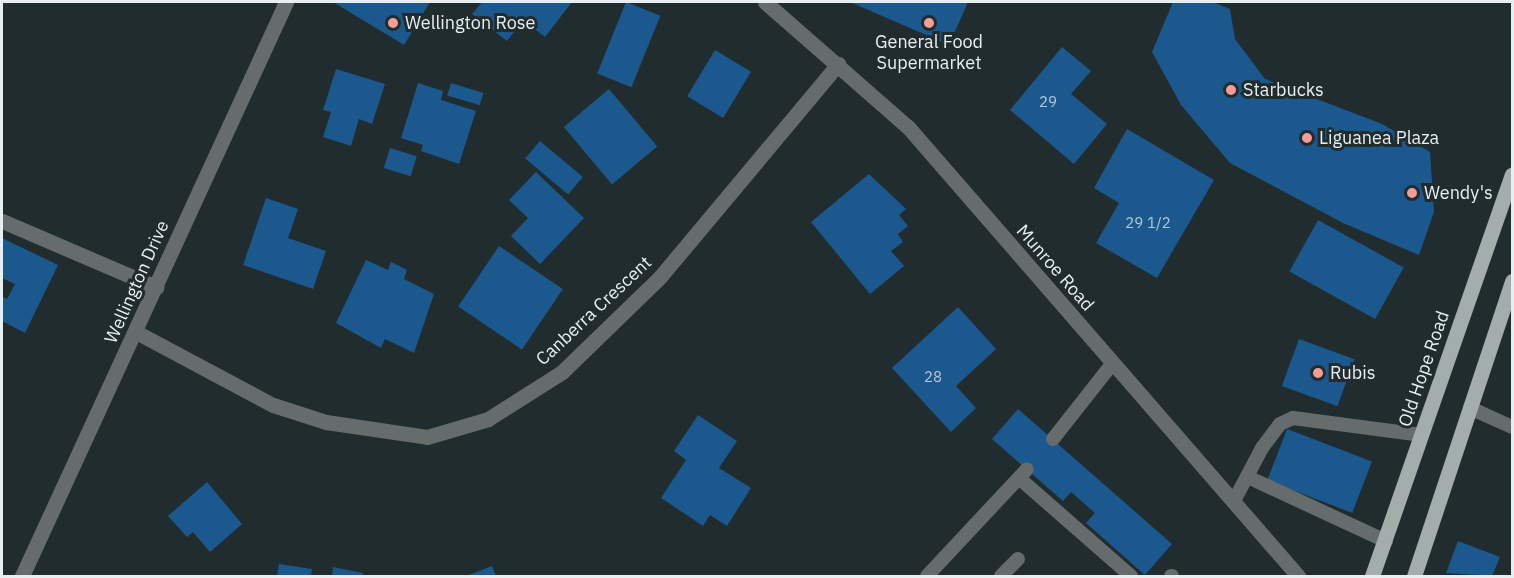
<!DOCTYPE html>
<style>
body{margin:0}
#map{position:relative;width:1514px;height:578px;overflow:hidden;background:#212c2e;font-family:"IBM Plex Sans",sans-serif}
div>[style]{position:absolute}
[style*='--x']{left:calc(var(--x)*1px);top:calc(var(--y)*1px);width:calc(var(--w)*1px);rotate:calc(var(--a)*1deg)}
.building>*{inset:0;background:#1a588e;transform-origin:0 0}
.lane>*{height:14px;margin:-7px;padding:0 7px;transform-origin:7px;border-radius:7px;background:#666c6b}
.street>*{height:15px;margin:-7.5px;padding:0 7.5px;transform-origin:7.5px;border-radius:7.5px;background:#666c6b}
.primary>*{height:15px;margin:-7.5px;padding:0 7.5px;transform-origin:7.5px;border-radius:7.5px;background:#a3aeac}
.dots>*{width:16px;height:16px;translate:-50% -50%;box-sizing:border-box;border:3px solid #212c2e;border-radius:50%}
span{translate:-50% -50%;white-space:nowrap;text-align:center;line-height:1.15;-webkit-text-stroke:6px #212c2e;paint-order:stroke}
.number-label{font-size:15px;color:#b4c9d8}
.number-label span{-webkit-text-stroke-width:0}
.poi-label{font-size:18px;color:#e8eff0}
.left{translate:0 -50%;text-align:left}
.street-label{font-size:18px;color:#e8eff0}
.frame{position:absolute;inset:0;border:3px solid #e8eff0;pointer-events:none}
</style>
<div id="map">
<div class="building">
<i style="clip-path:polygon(333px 2px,430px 2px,404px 45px)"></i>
<i style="clip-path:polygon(482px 2px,572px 2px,545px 37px,523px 20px,507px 41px,472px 14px)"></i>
<i style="left:626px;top:2px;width:37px;height:77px;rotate:22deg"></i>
<i style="clip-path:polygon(850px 2px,968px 2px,949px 45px)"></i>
<i style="clip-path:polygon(1173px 2px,1212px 2px,1230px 9px,1235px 39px,1265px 79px,1382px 124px,1430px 152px,1434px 212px,1419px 255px,1343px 223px,1230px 163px,1181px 105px,1152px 52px)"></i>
<i style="clip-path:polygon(1062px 47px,1091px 71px,1071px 94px,1107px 124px,1074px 164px,1010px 110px)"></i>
<i style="left:715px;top:50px;width:42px;height:54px;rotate:31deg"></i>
<i style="clip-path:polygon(336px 69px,385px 84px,372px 124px,359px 119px,351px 146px,323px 137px,331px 112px,323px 110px)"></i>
<i style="clip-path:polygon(418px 83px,443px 91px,441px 100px,476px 111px,459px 164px,421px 151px,423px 145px,401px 138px)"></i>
<i style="left:451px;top:83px;width:34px;height:13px;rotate:17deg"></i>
<i style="left:609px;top:89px;width:75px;height:59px;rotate:50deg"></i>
<i style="clip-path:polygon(1127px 129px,1214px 180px,1157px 278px,1096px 243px,1119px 203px,1094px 188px)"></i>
<i style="left:540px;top:141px;width:56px;height:23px;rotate:40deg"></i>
<i style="left:390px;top:148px;width:28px;height:21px;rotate:17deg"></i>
<i style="clip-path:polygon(536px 172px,584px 218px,540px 264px,511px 236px,528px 218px,509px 200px)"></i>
<i style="clip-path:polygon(869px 174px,906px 209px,899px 215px,908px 226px,898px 234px,903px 242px,891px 251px,904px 266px,870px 294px,811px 222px)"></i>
<i style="clip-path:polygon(266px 198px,298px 209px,288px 238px,326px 251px,313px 289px,243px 265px)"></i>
<i style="left:1318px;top:220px;width:98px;height:59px;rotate:29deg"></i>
<i style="clip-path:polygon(2px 238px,58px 265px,25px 333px,2px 321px,2px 297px,7px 299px,15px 284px,2px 278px)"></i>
<i style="left:499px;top:246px;width:77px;height:73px;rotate:34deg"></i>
<i style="clip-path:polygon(366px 260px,388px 270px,391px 262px,407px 270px,404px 279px,434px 294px,414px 353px,385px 339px,381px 348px,336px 323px)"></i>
<i style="clip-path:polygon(958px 307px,996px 349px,956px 386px,976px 408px,951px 432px,892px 368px)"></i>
<i style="left:1299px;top:339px;width:59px;height:50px;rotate:20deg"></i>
<i style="clip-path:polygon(1018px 409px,1172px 544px,1145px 575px,1086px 523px,1095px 513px,1071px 492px,1063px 501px,992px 439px)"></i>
<i style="clip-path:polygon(698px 415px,737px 441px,719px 468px,751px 488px,727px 526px,710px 515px,703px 526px,661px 498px,686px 460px,674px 451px)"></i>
<i style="left:1287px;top:429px;width:91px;height:55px;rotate:21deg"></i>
<i style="clip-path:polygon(207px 482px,242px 524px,210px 552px,193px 532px,187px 537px,168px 516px)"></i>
<i style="clip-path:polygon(1458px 541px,1500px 557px,1492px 576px,1446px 573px)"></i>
<i style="clip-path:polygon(279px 564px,312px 569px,311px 576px,277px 576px)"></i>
<i style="clip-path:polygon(492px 566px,496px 576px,466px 576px)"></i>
<i style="clip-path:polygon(333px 567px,363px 573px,363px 576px,332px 576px)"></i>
</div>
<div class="lane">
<i style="--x:1470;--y:408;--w:46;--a:24.3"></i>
<i style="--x:1053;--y:439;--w:95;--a:-51.8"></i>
<i style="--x:1019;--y:478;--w:149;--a:41.2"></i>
<i style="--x:1250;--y:478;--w:150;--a:24.9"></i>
<i style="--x:1235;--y:499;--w:58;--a:-62.1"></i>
<i style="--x:1262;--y:448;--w:30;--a:-53"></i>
<i style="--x:1280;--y:424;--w:14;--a:-25"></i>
<i style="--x:1293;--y:418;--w:130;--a:7.5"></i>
<i style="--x:927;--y:576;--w:146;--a:-46.9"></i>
<i style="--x:1001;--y:576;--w:24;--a:-45"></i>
<i style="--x:1171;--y:576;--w:1;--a:0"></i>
</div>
<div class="street">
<i style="--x:765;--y:2;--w:190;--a:41.2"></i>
<i style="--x:908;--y:127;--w:595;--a:49.02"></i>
<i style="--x:2;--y:221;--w:168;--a:23.2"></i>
<i style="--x:136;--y:332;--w:155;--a:28.1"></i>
<i style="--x:273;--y:405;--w:56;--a:17.8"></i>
<i style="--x:326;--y:422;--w:102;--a:8.4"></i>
<i style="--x:427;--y:437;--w:64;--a:-16.4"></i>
<i style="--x:488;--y:419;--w:88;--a:-32.4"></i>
<i style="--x:562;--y:372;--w:136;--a:-44.1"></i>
<i style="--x:660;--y:277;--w:278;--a:-50.1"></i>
<i style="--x:22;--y:576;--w:632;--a:-65.3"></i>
</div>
<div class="primary">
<i style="--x:1372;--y:576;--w:425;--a:-70.8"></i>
<i style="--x:1414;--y:576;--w:311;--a:-71.6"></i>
</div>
<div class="dots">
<i style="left:393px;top:23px;background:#f59b98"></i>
<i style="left:929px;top:23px;background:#f59b98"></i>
<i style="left:1231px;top:90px;background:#f59b98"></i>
<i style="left:1307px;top:138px;background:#f59b98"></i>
<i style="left:1412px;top:193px;background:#f59b98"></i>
<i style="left:1318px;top:373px;background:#f59b98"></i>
</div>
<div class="number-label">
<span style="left:1048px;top:102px">29</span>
<span style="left:1148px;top:223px">29 1/2</span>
<span style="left:933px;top:377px">28</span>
</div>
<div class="poi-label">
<span class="left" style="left:405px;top:23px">Wellington Rose</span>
<span style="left:929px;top:53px">General Food<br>Supermarket</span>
<span class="left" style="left:1243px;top:90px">Starbucks</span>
<span class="left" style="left:1319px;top:138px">Liguanea Plaza</span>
<span class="left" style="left:1424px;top:193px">Wendy's</span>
<span class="left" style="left:1330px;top:373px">Rubis</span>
</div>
<div class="street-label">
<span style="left:1055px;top:268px;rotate:49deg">Munroe Road</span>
<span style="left:137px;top:282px;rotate:-66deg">Wellington Drive</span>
<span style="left:594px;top:311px;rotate:-43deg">Canberra Crescent</span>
<span style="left:1424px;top:369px;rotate:-71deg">Old Hope Road</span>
</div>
<div class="frame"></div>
</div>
